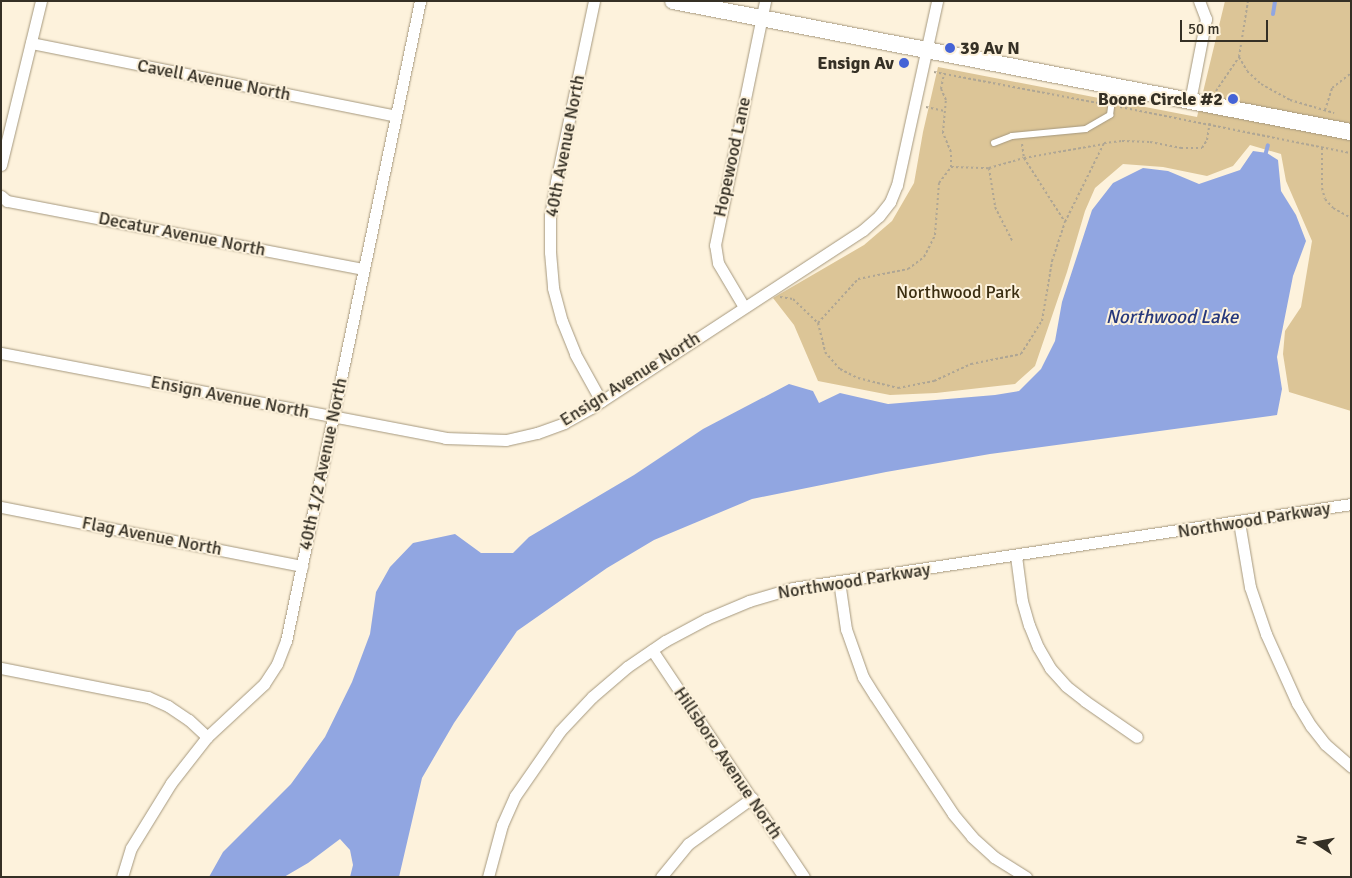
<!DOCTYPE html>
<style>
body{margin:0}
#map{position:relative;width:1352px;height:878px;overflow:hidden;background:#fdf2dc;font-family:Signika,sans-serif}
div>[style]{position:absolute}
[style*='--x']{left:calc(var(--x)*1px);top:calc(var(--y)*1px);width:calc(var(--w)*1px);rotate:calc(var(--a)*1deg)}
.green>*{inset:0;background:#dcc597}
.water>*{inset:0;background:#91a6e1}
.stream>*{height:4px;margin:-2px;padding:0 2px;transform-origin:2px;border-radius:2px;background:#91a6e1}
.path>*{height:2px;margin-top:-1px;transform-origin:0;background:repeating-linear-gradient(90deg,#afa694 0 2.5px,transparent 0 5px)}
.roads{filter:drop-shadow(0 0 1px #a5987e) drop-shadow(0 0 1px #a5987e)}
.lane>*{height:5.5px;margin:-2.75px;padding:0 2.75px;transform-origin:2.75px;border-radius:2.75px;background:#fff}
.street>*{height:11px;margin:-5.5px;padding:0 5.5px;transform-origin:5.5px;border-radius:5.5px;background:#fff}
.secondary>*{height:16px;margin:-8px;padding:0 8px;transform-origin:8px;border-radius:8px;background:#fff}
.dots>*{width:14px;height:14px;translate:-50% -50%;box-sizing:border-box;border:2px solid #fdf2dc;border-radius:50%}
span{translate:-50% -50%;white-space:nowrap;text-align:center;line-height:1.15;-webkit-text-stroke:4px #fdf2dc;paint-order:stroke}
.poi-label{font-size:18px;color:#353025;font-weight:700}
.left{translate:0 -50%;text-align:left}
.right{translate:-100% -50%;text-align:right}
.street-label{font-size:18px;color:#353025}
.park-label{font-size:18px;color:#3b2e11}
.water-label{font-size:19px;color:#26387c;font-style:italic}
.frame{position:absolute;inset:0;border:2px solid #353025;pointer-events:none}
.north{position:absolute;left:1292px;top:818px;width:50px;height:50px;-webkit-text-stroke:4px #fdf2dc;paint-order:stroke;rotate:281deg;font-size:14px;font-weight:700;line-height:20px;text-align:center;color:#353025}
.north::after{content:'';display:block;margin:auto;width:18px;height:22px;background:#353025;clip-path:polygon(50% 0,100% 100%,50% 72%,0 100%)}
.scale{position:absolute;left:1180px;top:20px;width:88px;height:22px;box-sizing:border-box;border:2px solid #353025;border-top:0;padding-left:6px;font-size:15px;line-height:18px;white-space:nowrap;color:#353025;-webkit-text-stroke:4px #fdf2dc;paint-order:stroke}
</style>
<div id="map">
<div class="green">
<i style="clip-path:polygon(1225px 1px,1351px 1px,1351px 411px,1289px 392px,1283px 354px,1285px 331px,1301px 307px,1312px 241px,1286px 181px,1281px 154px,1250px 145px,1233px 166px,1207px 176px,1163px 167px,1123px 164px,1095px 188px,1085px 211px,1067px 272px,1035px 366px,1015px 384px,936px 393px,890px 395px,818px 381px,794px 325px,773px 298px,864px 245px,892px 221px,914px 183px,923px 132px,938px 67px,1197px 117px)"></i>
</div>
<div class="water">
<i style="clip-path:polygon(1253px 151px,1267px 153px,1278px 160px,1281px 191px,1296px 215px,1306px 241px,1293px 276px,1277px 357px,1282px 389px,1277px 415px,990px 454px,886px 472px,752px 499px,654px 540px,607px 568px,517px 631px,454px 723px,422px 778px,399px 877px,350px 877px,353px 865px,350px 850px,340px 839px,308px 863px,284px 877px,209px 877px,223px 852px,291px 784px,325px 737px,352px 682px,370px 634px,376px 592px,390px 567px,413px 543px,455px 534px,481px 553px,513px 553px,529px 537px,634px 475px,703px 429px,789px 384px,813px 391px,819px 403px,840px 393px,888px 404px,995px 395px,1019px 391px,1041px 369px,1055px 341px,1062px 302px,1092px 210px,1113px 183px,1143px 168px,1168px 171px,1199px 184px,1240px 170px)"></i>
</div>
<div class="stream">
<i style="--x:1273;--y:14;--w:13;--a:-81"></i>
<i style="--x:1265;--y:156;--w:11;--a:-75"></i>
</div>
<div class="path">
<i style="--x:1239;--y:57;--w:16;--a:60"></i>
<i style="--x:1247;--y:71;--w:19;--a:43"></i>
<i style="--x:1261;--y:84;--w:33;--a:29"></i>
<i style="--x:1290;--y:100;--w:46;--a:16.5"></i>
<i style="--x:934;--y:72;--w:172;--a:10.7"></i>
<i style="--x:1216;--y:91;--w:41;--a:-55.9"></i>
<i style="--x:1239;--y:57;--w:57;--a:-80.9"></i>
<i style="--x:926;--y:107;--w:19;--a:12"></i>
<i style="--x:1120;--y:107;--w:236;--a:11.3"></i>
<i style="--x:1325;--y:110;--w:23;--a:-72"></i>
<i style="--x:1332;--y:88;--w:24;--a:-38"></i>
<i style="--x:1022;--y:144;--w:14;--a:82"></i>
<i style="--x:1024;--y:158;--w:76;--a:57.4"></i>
<i style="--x:1322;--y:148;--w:40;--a:90"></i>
<i style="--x:1322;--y:188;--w:11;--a:75"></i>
<i style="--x:1325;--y:199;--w:12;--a:48"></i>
<i style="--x:1333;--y:208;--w:21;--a:29"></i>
<i style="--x:951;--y:167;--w:38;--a:2"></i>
<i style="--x:989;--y:168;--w:36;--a:-16"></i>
<i style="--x:1024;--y:158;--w:81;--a:-9.9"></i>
<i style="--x:989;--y:168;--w:39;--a:81"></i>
<i style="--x:995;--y:207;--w:38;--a:63"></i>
<i style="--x:780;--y:297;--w:13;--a:9"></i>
<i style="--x:793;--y:299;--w:35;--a:44"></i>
<i style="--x:818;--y:323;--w:30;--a:76"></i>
<i style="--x:825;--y:352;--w:23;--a:49"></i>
<i style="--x:840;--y:369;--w:20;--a:27"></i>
<i style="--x:858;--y:378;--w:41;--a:14"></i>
<i style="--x:898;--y:388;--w:37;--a:-11"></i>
<i style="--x:934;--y:381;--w:41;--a:-24.7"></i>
<i style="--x:971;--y:364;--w:51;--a:-11.3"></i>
<i style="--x:1021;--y:354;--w:39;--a:-58"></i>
<i style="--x:1042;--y:321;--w:61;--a:-80.5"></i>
<i style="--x:1052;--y:261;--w:41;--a:-71.6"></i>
<i style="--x:1065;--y:222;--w:88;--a:-63.7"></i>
<i style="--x:1104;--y:143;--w:18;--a:-6"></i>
<i style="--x:1122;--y:141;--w:28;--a:2"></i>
<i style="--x:1150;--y:142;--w:32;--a:11"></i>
<i style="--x:1181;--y:148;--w:21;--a:0"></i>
<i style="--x:1202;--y:148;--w:9;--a:-58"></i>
<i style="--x:1207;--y:140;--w:20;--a:-81"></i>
<i style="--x:818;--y:323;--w:59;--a:-47.7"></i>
<i style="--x:858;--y:279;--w:51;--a:-11.3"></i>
<i style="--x:908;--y:269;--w:20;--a:-37"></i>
<i style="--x:924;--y:257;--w:25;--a:-63"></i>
<i style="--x:935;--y:235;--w:52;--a:-85.6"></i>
<i style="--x:939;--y:183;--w:20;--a:-53"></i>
<i style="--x:951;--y:167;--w:15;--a:-90"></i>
<i style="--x:951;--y:152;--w:21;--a:-113"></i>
<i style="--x:943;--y:133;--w:33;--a:-85"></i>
<i style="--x:946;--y:100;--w:12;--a:-114"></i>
<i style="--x:941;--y:89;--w:16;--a:-79"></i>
</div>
<div class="roads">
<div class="lane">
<i style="--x:994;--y:143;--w:19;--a:-21"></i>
<i style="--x:1012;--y:136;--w:74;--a:-5.4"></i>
<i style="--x:1086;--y:129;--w:28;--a:-30"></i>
<i style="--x:1110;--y:115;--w:27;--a:-82"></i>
</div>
<div class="street">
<i style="--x:594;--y:1;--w:185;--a:101.9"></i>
<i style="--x:556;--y:182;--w:34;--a:100"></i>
<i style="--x:550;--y:215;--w:37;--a:90"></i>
<i style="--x:550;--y:252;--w:36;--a:85"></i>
<i style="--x:553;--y:288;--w:34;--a:75"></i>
<i style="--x:562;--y:321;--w:35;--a:68"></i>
<i style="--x:575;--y:354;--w:54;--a:61"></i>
<i style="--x:31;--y:43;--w:372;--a:11.3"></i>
<i style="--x:1190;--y:101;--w:84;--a:-79"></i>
<i style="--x:1206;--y:19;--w:19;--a:-111"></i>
<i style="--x:1;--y:165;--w:169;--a:-76.3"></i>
<i style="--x:1;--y:196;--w:8;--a:40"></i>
<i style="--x:7;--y:201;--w:363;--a:10.8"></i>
<i style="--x:744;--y:307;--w:51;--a:-120.6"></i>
<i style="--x:718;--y:263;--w:18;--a:-99"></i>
<i style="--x:715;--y:245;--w:249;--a:-78.4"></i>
<i style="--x:1;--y:353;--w:452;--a:10.8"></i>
<i style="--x:445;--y:438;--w:61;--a:1.9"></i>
<i style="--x:506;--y:440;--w:32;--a:-13"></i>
<i style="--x:537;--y:433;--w:29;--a:-20"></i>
<i style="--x:564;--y:423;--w:31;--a:-29"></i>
<i style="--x:591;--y:408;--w:325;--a:-33.2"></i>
<i style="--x:863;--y:230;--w:21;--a:-41"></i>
<i style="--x:879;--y:216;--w:18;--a:-52"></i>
<i style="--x:890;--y:202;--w:18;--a:-68"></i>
<i style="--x:897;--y:185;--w:188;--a:-77.7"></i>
<i style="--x:1;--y:507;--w:307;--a:11.1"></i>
<i style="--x:1239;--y:522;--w:66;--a:80.4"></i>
<i style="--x:1250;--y:587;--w:50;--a:71.2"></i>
<i style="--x:1266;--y:634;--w:76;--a:65.8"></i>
<i style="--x:1297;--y:703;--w:27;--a:59"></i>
<i style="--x:1311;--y:726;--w:23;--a:52"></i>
<i style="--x:1325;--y:744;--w:35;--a:41"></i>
<i style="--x:1016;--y:556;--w:45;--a:82.4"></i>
<i style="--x:1022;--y:601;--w:25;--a:74"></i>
<i style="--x:1029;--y:625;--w:24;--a:68"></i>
<i style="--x:1038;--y:647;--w:24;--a:60"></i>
<i style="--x:1050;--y:668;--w:24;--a:48"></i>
<i style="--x:1066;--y:686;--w:24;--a:38"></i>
<i style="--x:1085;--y:701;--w:63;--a:34.7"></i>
<i style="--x:839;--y:581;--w:49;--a:81.7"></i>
<i style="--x:846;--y:629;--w:51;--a:70.5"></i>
<i style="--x:863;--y:677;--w:22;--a:58"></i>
<i style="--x:875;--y:696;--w:141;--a:56.5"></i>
<i style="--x:953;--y:814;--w:30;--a:50"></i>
<i style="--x:972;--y:837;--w:30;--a:42"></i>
<i style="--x:994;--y:857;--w:38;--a:32"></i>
<i style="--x:652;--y:650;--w:273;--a:56.2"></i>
<i style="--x:1;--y:668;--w:150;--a:11.2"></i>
<i style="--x:148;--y:697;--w:22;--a:24"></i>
<i style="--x:168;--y:706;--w:25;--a:34"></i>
<i style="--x:189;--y:720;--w:25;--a:43"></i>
<i style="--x:122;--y:877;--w:30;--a:-73"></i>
<i style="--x:131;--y:848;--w:76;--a:-58.4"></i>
<i style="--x:171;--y:783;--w:58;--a:-52"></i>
<i style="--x:207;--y:737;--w:78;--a:-42.9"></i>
<i style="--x:264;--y:684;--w:24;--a:-57"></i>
<i style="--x:277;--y:664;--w:25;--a:-69"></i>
<i style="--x:286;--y:641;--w:654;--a:-78.17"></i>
<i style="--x:488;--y:877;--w:54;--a:-74.9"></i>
<i style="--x:502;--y:825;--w:32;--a:-66"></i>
<i style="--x:515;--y:796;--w:79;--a:-55.3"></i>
<i style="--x:560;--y:731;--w:47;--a:-46.7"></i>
<i style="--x:592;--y:697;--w:46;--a:-40.6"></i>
<i style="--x:627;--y:667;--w:46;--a:-34.4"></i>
<i style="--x:665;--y:641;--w:47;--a:-28.2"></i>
<i style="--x:706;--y:619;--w:47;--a:-22.7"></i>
<i style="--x:749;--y:601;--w:46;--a:-16.5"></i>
<i style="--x:793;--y:588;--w:564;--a:-8.56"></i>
<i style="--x:661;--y:877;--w:43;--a:-50.7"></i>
<i style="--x:688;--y:844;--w:79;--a:-35.7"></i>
</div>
<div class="secondary">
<i style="--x:673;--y:1;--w:691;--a:10.94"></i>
</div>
</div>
<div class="dots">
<i style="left:950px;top:48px;background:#4563d6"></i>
<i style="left:904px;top:63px;background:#4563d6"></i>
<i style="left:1233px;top:99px;background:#4563d6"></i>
</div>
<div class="poi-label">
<span class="left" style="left:960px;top:48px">39 Av N</span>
<span class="right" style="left:894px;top:63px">Ensign Av</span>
<span class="right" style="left:1223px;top:99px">Boone Circle #2</span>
</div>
<div class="street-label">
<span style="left:214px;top:80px;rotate:11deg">Cavell Avenue North</span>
<span style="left:565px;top:146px;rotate:-79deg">40th Avenue North</span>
<span style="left:732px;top:157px;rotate:-78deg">Hopewood Lane</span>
<span style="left:182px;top:234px;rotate:11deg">Decatur Avenue North</span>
<span style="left:630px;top:379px;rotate:-32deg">Ensign Avenue North</span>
<span style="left:230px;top:397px;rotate:11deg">Ensign Avenue North</span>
<span style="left:323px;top:464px;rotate:-78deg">40th 1/2 Avenue North</span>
<span style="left:1254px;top:520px;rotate:-9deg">Northwood Parkway</span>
<span style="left:152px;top:536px;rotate:11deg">Flag Avenue North</span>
<span style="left:854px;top:581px;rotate:-9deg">Northwood Parkway</span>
<span style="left:728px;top:763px;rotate:56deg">Hillsboro Avenue North</span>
</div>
<div class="park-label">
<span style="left:958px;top:292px">Northwood Park</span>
</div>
<div class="water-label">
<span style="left:1172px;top:318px">Northwood Lake</span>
</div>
<div class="frame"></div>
<div class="north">N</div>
<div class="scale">50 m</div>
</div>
